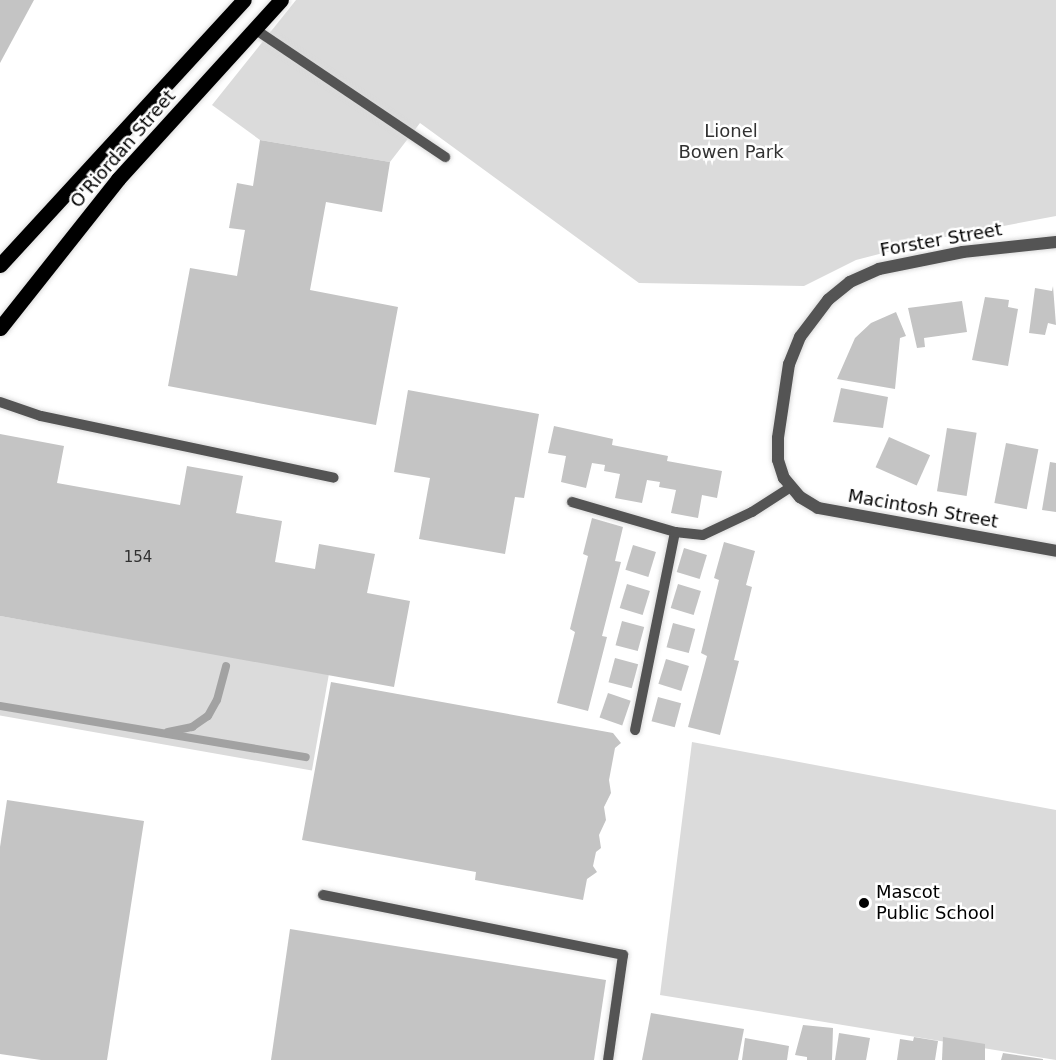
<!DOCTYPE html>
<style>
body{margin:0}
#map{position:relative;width:1056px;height:1060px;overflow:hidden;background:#fff;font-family:"DejaVu Sans",sans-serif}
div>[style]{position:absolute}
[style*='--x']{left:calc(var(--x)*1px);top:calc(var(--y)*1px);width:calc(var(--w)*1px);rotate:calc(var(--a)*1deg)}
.green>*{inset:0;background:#dbdbdb;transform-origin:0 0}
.stream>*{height:8px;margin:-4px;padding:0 4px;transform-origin:4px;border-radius:4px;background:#a2a2a2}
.building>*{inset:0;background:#c4c4c4;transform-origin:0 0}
.roads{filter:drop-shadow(0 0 2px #dbdbdb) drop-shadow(0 0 2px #dbdbdb)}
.lane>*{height:10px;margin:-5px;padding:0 5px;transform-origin:5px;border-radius:5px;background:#545454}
.street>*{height:12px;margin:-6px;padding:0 6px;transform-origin:6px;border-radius:6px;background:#545454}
.primary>*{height:15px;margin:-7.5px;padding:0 7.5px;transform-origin:7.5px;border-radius:7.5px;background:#000}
.dots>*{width:16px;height:16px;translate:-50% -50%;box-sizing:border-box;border:3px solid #fff;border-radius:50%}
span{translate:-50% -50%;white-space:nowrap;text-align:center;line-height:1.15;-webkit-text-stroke:5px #fff;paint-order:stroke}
.number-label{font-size:15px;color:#313131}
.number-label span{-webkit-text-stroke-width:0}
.park-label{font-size:18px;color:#323232}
.street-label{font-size:18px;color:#000}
.poi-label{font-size:18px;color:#000}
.left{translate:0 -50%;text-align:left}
</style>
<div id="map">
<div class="green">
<i style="clip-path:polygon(296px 0,1056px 0,1056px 216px,945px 237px,856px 260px,804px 286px,639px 283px,420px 123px,390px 162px,260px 140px,212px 105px)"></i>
<i style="left:0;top:616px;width:334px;height:98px;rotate:10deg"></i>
<i style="clip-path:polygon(692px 742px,1056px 810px,1056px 1060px,660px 995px)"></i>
</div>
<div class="stream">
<i style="--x:0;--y:706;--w:310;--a:9.5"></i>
<i style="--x:168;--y:732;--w:25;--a:-12"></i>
<i style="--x:192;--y:727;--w:19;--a:-35"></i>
<i style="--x:208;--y:716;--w:18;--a:-61"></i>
<i style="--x:217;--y:700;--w:35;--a:-75"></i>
</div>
<div class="building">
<i style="clip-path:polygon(0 0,34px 0,0 63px)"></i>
<i style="clip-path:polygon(260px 140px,390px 162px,382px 212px,326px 202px,310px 290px,398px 307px,376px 425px,168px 386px,190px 268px,237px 276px,245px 230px,229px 228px,237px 183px,253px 186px)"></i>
<i style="clip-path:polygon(1053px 286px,1056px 325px,1048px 323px,1045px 335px,1029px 333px,1035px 288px,1052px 291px)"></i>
<i style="clip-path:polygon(985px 297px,1009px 300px,1008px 307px,1018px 309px,1008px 366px,972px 360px)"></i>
<i style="clip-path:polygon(962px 301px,967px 332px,924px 338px,925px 347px,917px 348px,908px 308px)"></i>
<i style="clip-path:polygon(896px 312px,906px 336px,900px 338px,895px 389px,837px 379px,855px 338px,871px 323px)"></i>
<i style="clip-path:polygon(841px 388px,888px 397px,883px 428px,833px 422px)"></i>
<i style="clip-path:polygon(408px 390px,539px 414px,524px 498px,515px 497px,505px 554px,419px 539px,430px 478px,394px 472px)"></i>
<i style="clip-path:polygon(554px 426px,613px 439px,612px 445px,668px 456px,667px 461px,722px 471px,717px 498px,702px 495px,698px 518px,671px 513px,676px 490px,659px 487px,660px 482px,647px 480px,642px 503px,615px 498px,620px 474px,604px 471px,605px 465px,592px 463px,586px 488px,561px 482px,566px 456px,548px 453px)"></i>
<i style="left:947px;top:428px;width:30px;height:64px;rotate:9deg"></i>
<i style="clip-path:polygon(0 434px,64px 446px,57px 483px,180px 505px,187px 466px,243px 476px,236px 513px,282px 521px,275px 562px,315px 569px,319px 544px,375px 554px,367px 593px,410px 601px,394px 687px,0 616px)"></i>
<i style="left:889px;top:437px;width:45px;height:33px;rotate:24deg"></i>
<i style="left:1006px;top:443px;width:33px;height:61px;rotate:11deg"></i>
<i style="clip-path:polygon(1050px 462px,1056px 463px,1056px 512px,1042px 510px)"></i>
<i style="clip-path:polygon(592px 518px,623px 527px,615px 561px,621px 562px,602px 636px,607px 637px,588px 711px,557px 703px,575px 632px,570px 629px,588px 556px,583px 554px)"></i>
<i style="clip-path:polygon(724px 542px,755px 551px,746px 585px,752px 587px,734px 660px,739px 661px,720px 735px,688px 727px,707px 656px,701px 653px,719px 580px,714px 578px)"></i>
<i style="left:633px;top:545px;width:24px;height:26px;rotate:17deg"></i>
<i style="left:684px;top:548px;width:24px;height:25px;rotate:17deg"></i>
<i style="left:627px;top:584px;width:24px;height:25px;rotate:17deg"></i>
<i style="left:678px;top:584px;width:24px;height:25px;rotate:17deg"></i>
<i style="left:622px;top:621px;width:23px;height:25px;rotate:15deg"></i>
<i style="left:673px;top:623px;width:23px;height:25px;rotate:15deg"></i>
<i style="left:615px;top:658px;width:24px;height:25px;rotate:15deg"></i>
<i style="left:666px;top:659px;width:24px;height:26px;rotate:17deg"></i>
<i style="clip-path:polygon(331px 682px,613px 733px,621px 743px,615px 748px,609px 780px,611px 793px,604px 807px,606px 820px,599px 835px,601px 848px,596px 852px,593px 866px,597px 872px,587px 879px,583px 900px,475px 880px,476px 872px,302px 840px)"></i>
<i style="left:608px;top:693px;width:24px;height:26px;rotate:19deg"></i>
<i style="left:658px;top:697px;width:24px;height:25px;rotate:15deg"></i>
<i style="clip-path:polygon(7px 800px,144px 821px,107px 1060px,41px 1060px,0 1054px,0 847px)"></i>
<i style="clip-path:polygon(290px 929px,606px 980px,594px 1060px,271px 1060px)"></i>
<i style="clip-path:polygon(651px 1013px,744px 1029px,738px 1060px,642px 1060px)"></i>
<i style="clip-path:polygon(803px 1025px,833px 1028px,832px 1060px,807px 1060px,807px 1057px,795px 1055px)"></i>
<i style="clip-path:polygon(839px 1033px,870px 1038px,866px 1060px,835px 1060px)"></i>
<i style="clip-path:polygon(914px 1037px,938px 1041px,935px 1060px,897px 1060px,900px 1039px,913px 1041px)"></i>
<i style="clip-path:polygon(943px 1037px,985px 1044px,985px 1060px,942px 1060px)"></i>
<i style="clip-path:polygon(745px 1038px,789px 1046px,787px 1060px,742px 1060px)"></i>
<i style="clip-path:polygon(1003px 1053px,1043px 1059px,1043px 1060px,1001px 1060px)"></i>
</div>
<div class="roads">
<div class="lane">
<i style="--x:256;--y:30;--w:228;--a:33.9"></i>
<i style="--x:0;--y:402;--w:43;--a:18.9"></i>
<i style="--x:41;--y:416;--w:299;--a:11.9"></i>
<i style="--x:572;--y:502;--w:107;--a:16.2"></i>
<i style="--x:675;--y:532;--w:202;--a:101.4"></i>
<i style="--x:675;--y:532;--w:28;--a:6"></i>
<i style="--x:703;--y:535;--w:54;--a:-25.1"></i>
<i style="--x:752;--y:512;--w:46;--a:-32.7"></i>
<i style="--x:323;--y:895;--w:306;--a:11.3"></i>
<i style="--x:623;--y:955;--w:106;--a:98.1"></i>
</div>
<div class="street">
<i style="--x:1056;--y:242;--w:94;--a:173.9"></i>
<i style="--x:963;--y:252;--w:86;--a:168.6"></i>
<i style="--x:879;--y:269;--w:32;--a:156"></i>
<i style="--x:850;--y:282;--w:28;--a:141"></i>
<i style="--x:828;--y:300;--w:46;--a:127.1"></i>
<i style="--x:800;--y:337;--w:29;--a:112"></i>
<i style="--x:789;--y:364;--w:75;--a:98.5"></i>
<i style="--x:778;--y:438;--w:22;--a:90"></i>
<i style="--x:778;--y:460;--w:19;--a:72"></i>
<i style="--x:784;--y:478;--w:25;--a:50"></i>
<i style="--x:800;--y:497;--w:21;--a:31"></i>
<i style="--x:818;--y:508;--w:242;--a:10.2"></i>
</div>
<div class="primary">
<i style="--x:0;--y:265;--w:360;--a:-47.4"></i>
<i style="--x:0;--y:328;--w:190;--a:-51.6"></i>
<i style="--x:118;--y:179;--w:242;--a:-47.7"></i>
</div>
</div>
<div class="dots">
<i style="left:864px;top:903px;background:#000"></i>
</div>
<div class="number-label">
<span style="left:138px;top:558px">154</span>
</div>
<div class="park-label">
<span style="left:731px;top:142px">Lionel<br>Bowen Park</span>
</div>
<div class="street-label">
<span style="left:123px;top:149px;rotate:-49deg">O'Riordan Street</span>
<span style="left:941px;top:240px;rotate:-10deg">Forster Street</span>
<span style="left:923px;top:509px;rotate:10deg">Macintosh Street</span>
</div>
<div class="poi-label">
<span class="left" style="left:876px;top:903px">Mascot<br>Public School</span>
</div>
</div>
